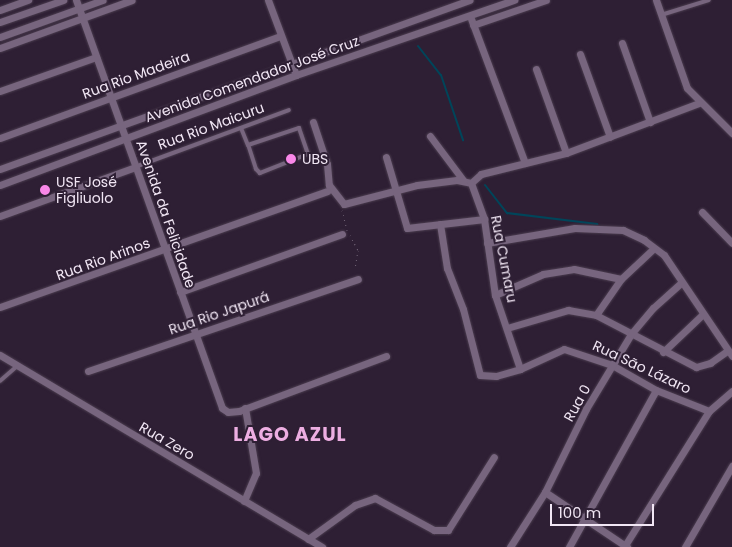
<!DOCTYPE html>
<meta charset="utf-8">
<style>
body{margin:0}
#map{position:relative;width:732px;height:547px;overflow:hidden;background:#2e1f34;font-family:Poppins,sans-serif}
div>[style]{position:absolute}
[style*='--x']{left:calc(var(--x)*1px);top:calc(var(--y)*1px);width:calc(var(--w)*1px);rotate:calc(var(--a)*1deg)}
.stream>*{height:2px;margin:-1px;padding:0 1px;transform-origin:1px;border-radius:1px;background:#00455a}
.path>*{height:1px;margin-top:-0.5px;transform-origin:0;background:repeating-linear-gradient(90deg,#726477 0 1px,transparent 0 5px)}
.roads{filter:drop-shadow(0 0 1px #4b3d4f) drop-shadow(0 0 1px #4b3d4f)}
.lane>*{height:4px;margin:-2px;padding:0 2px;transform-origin:2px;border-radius:2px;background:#77657e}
.street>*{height:7px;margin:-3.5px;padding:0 3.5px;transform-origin:3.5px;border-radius:3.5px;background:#77657e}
.dots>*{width:14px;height:14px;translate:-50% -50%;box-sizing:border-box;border:2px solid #2e1f34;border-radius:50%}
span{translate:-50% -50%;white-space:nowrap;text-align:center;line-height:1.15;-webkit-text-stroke:4px #2e1f34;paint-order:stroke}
.street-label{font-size:14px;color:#f1e6f4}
.poi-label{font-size:14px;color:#f1e6f4}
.left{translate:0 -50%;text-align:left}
.district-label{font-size:19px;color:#edaee2;font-weight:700;letter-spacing:1px}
.scale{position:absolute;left:550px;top:504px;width:104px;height:22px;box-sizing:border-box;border:2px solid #f1e6f4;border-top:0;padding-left:6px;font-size:15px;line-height:18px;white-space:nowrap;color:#f1e6f4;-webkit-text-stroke:4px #2e1f34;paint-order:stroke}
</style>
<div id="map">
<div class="stream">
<i style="--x:418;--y:46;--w:37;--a:52"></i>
<i style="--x:441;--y:75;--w:69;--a:71.3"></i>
<i style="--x:485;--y:185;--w:36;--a:52"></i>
<i style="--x:507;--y:213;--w:91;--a:7"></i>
</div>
<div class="path">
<i style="--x:342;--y:210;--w:21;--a:76"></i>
<i style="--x:350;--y:235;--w:17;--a:62"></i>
<i style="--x:358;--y:250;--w:18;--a:99"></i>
</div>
<div class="roads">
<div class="lane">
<i style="--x:661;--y:15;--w:50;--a:-17.4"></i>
<i style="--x:241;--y:128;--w:18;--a:68"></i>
<i style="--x:248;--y:145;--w:54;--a:-18.4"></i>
<i style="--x:299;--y:128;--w:28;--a:71"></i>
<i style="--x:308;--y:154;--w:52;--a:158.4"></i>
<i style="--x:260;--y:173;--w:6;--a:-135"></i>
<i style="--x:256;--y:169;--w:25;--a:-108"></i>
<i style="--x:135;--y:167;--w:164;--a:-20.3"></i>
<i style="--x:0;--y:381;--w:23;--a:-41"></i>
</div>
<div class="street">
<i style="--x:76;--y:0;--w:433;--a:70.3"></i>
<i style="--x:222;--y:408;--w:7;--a:34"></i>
<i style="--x:228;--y:412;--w:11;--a:-5"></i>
<i style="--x:239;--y:411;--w:157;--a:-20.5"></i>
<i style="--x:268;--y:0;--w:80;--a:69.5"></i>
<i style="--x:656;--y:0;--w:93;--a:70.6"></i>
<i style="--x:687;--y:88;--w:64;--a:45"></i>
<i style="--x:0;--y:10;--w:30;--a:-20"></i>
<i style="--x:470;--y:16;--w:157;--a:69.5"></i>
<i style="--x:0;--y:22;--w:67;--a:-19.2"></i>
<i style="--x:473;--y:25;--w:77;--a:-18.9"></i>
<i style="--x:0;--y:37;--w:109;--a:-19.8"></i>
<i style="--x:622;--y:43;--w:84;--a:70.5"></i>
<i style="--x:0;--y:48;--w:140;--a:-20"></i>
<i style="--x:580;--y:54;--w:88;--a:70.1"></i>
<i style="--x:536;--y:69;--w:89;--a:70.3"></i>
<i style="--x:0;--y:91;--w:102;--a:-19.5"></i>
<i style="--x:313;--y:122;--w:44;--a:71.6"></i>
<i style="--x:327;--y:164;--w:21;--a:85"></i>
<i style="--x:329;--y:185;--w:24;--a:52"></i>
<i style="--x:344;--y:204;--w:75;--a:-14.6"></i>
<i style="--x:417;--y:185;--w:40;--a:-7.1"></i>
<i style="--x:457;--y:180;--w:14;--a:12"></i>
<i style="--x:430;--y:136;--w:55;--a:53.1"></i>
<i style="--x:0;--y:138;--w:299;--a:-20"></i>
<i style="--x:386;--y:157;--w:74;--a:73.5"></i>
<i style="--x:407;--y:228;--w:78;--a:-6.7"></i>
<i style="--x:0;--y:169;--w:499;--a:-19.8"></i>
<i style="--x:471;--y:183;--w:13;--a:-42"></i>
<i style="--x:481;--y:174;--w:88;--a:-13.9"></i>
<i style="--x:566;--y:153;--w:142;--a:-20.6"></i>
<i style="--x:471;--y:183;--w:38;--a:70"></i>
<i style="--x:484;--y:219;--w:77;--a:81.8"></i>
<i style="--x:495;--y:295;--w:78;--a:71.3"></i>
<i style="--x:0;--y:185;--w:316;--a:-20.4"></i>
<i style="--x:296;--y:75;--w:231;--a:-19"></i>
<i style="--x:702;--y:212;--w:43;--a:45.9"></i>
<i style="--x:0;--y:216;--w:144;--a:-19.9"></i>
<i style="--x:440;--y:224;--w:45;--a:81"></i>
<i style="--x:447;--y:268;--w:44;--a:68.7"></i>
<i style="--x:463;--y:309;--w:68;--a:75.6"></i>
<i style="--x:480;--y:375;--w:16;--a:4"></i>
<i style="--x:496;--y:376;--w:25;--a:-16"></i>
<i style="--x:520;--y:369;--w:48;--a:-24.4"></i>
<i style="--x:564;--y:349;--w:51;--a:18.4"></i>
<i style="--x:612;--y:365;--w:51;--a:29.6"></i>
<i style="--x:656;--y:390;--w:57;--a:21.6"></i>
<i style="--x:487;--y:243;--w:89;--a:-9.7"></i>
<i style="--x:575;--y:228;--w:48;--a:2.4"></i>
<i style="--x:623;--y:230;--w:23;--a:25"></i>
<i style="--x:644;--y:240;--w:25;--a:37"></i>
<i style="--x:664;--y:255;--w:122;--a:56"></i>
<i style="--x:180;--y:292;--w:172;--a:-19.7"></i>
<i style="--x:495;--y:295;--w:52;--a:-23.6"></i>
<i style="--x:543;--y:274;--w:31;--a:-9"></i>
<i style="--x:574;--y:269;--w:48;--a:12"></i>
<i style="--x:0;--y:307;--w:347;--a:-19.5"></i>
<i style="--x:596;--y:315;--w:44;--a:-55.2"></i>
<i style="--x:621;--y:279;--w:45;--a:-43.2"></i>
<i style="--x:507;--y:328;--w:64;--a:-16.4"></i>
<i style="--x:568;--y:310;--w:28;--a:10"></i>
<i style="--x:596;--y:315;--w:113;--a:27.5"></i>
<i style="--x:696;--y:367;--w:15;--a:-16"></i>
<i style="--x:710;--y:363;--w:21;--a:-35"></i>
<i style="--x:663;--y:352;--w:54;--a:-43.5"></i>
<i style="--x:0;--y:355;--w:375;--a:30.8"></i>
<i style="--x:88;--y:371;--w:285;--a:-18.8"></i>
<i style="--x:545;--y:492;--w:99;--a:33.9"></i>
<i style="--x:244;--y:501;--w:30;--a:-67"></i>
<i style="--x:256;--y:473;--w:66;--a:-99.6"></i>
<i style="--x:308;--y:539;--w:58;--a:-35.9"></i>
<i style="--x:355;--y:505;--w:21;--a:-19"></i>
<i style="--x:375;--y:498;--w:67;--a:28.5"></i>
<i style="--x:434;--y:530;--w:14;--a:0"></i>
<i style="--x:448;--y:530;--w:86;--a:-57.8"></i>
<i style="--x:510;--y:547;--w:65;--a:-57.5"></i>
<i style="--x:545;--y:492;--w:93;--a:-63.7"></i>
<i style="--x:586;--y:409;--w:87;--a:-59"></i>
<i style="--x:631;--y:334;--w:34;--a:-50"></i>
<i style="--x:653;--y:308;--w:38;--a:-42"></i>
<i style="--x:569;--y:547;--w:179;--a:-61"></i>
<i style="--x:624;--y:547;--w:160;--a:-58"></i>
<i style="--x:709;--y:411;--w:30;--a:-41"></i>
<i style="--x:685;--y:547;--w:94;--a:-59.9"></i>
</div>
</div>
<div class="dots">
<i style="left:291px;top:159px;background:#f987e8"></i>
<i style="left:45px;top:190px;background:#f987e8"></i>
</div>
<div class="street-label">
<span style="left:136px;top:75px;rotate:-20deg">Rua Rio Madeira</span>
<span style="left:252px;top:79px;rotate:-20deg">Avenida Comendador José Cruz</span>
<span style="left:211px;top:126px;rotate:-20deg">Rua Rio Maicuru</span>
<span style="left:166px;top:214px;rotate:71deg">Avenida da Felicidade</span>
<span style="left:103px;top:259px;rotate:-20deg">Rua Rio Arinos</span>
<span style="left:504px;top:259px;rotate:79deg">Rua Cumaru</span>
<span style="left:219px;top:313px;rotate:-19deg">Rua Rio Japurá</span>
<span style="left:642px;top:367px;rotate:25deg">Rua São Lázaro</span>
<span style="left:577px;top:403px;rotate:-61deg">Rua 0</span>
<span style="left:167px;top:441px;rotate:30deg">Rua Zero</span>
</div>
<div class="poi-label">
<span class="left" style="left:302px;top:159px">UBS</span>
<span class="left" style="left:56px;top:190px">USF José<br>Figliuolo</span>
</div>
<div class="district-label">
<span style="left:290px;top:435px">LAGO AZUL</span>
</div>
<div class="scale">100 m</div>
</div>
